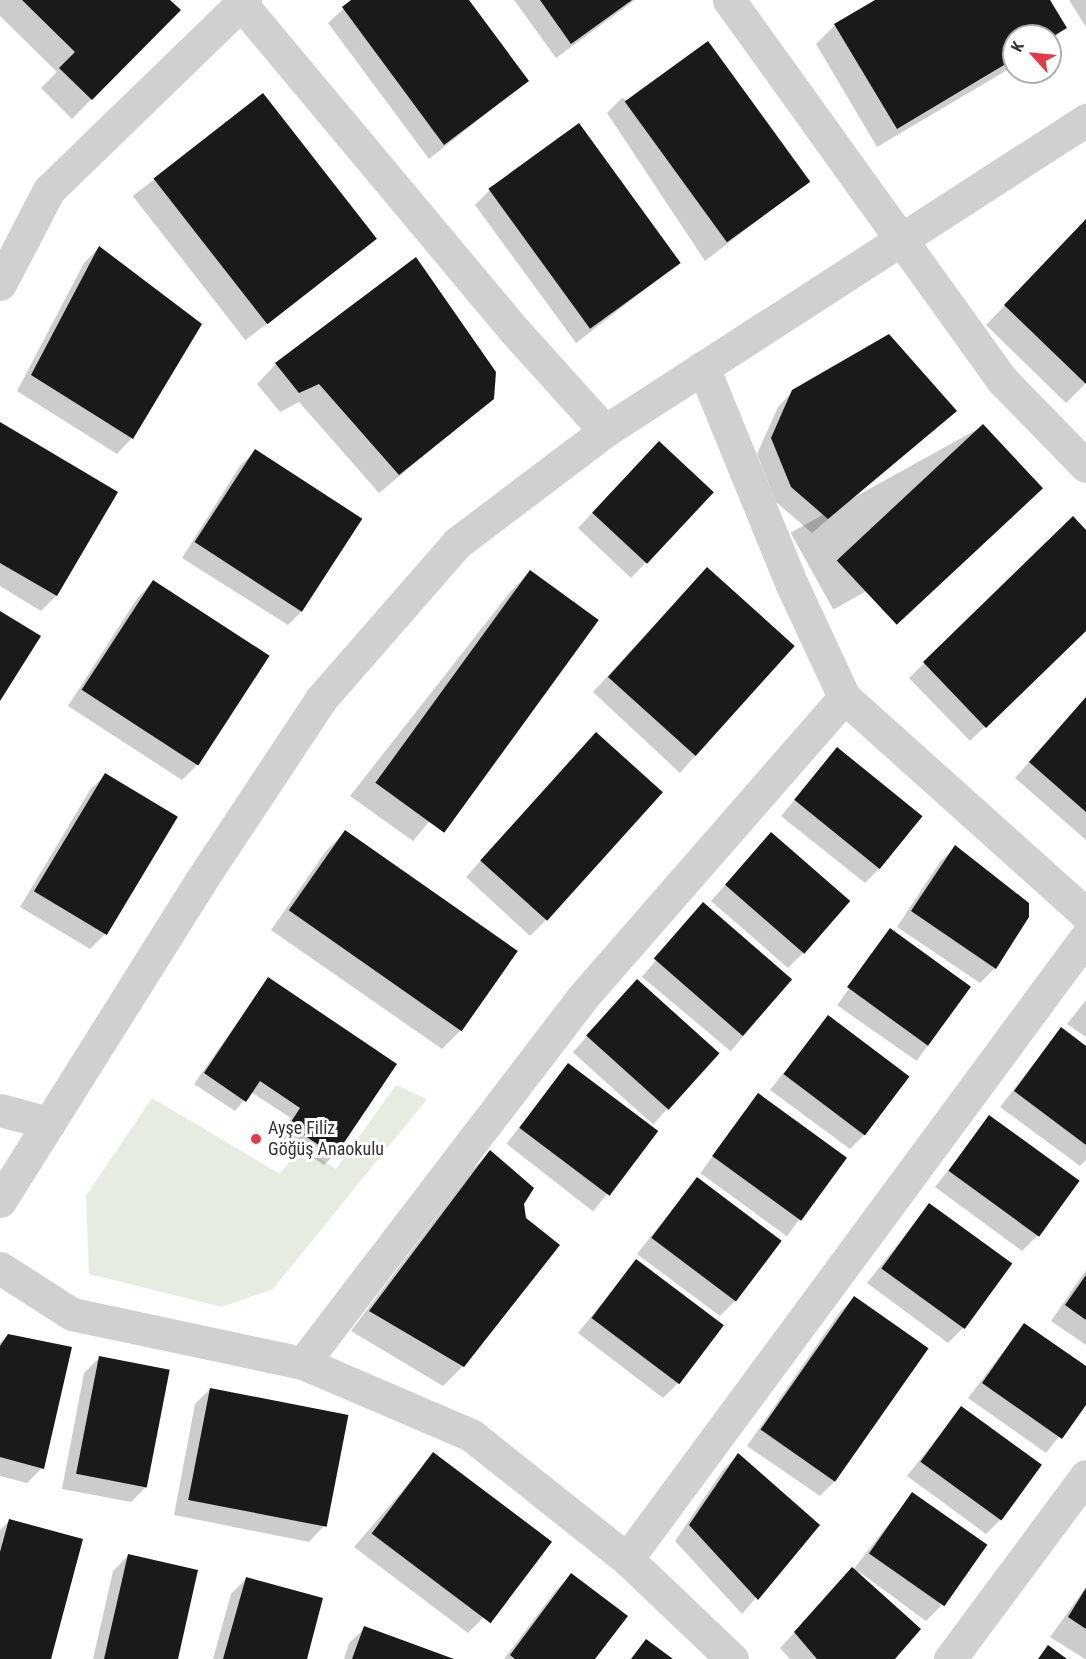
<!DOCTYPE html>
<meta charset="utf-8">
<style>
body{margin:0}
#map{position:relative;width:1086px;height:1659px;overflow:hidden;background:#fff;font-family:"Roboto Condensed",sans-serif}
div>[style]{position:absolute}
[style*='--x']{left:calc(var(--x)*1px);top:calc(var(--y)*1px);width:calc(var(--w)*1px);rotate:calc(var(--a)*1deg)}
.green>*{inset:0;background:#e6ecdf}
.shadow>*{inset:0;background:#0003;transform-origin:0 0}
.building>*{inset:0;background:#1a1a1a;transform-origin:0 0}
.street>*{height:33px;margin:-16.5px;padding:0 16.5px;transform-origin:16.5px;border-radius:16.5px;background:#d0d0d0}
.dots>*{width:16px;height:16px;translate:-50% -50%;box-sizing:border-box;border:3px solid #fff;border-radius:50%}
span{translate:-50% -50%;white-space:nowrap;text-align:center;line-height:1.15;-webkit-text-stroke:6px #fff;paint-order:stroke}
.poi-label{font-size:18px;color:#333}
.left{translate:0 -50%;text-align:left}
.north{position:absolute;left:1002px;top:24px;width:60px;height:60px;box-sizing:border-box;background:#fff;border:2px solid #adadad;border-radius:50%;rotate:297deg;font-size:16px;font-weight:700;line-height:24px;text-align:center;color:#333}
.north::after{content:'';display:block;margin:auto;width:21px;height:27px;background:#e63946;clip-path:polygon(50% 0,100% 100%,50% 72%,0 100%)}
</style>
<div id="map">
<div class="green">
<i style="clip-path:polygon(396px 1085px,427px 1099px,273px 1289px,222px 1307px,89px 1274px,86px 1196px,152px 1098px,280px 1174px,301px 1146px,336px 1169px)"></i>
</div>
<div class="shadow">
<i style="clip-path:polygon(0 0,168px 0,179px 10px,72px 119px,41px 88px,57px 72px,0 16px)"></i>
<i style="clip-path:polygon(353px 0,467px 0,527px 81px,429px 159px,328px 23px)"></i>
<i style="clip-path:polygon(514px 0,635px 0,556px 58px)"></i>
<i style="clip-path:polygon(878px 0,1049px 0,1065px 28px,1050px 42px,1050px 36px,1014px 36px,1014px 66px,877px 147px,816px 44px,835px 25px)"></i>
<i style="clip-path:polygon(1069px 0,1086px 0,1086px 27px)"></i>
<i style="left:262px;top:95px;width:183px;height:164px;rotate:52deg"></i>
<i style="clip-path:polygon(622px 98px,809px 181px,705px 261px,607px 113px)"></i>
<i style="clip-path:polygon(490px 190px,679px 263px,576px 343px,475px 205px)"></i>
<i style="clip-path:polygon(1086px 220px,1086px 383px,1066px 403px,986px 325px)"></i>
<i style="clip-path:polygon(99px 248px,200px 324px,132px 438px,117px 454px,17px 391px,84px 263px)"></i>
<i style="clip-path:polygon(276px 364px,492px 399px,379px 493px,299px 402px,280px 412px,257px 384px)"></i>
<i style="clip-path:polygon(793px 391px,955px 411px,812px 533px,776px 502px,757px 454px,778px 407px)"></i>
<i style="clip-path:polygon(0 424px,116px 493px,56px 596px,41px 611px,0 586px)"></i>
<i style="left:983px;top:426px;width:88px;height:220px;rotate:61deg"></i>
<i style="clip-path:polygon(255px 451px,303px 610px,288px 625px,182px 558px,240px 466px)"></i>
<i style="clip-path:polygon(644px 458px,712px 493px,631px 578px,578px 528px)"></i>
<i style="clip-path:polygon(1073px 518px,1086px 532px,1086px 629px,970px 741px,909px 678px)"></i>
<i style="clip-path:polygon(530px 572px,597px 620px,413px 841px,350px 796px,511px 591px)"></i>
<i style="clip-path:polygon(153px 582px,197px 765px,182px 780px,68px 706px,138px 597px)"></i>
<i style="clip-path:polygon(692px 584px,793px 646px,680px 773px,593px 692px)"></i>
<i style="clip-path:polygon(1086px 698px,1086px 840px,1015px 778px)"></i>
<i style="clip-path:polygon(582px 749px,545px 921px,530px 936px,466px 877px)"></i>
<i style="clip-path:polygon(837px 749px,880px 868px,865px 883px,781px 816px)"></i>
<i style="clip-path:polygon(105px 775px,105px 934px,90px 949px,20px 907px,90px 790px)"></i>
<i style="clip-path:polygon(345px 832px,461px 1030px,442px 1049px,271px 930px,326px 851px)"></i>
<i style="clip-path:polygon(771px 834px,803px 953px,788px 968px,711px 901px)"></i>
<i style="clip-path:polygon(955px 847px,995px 968px,980px 983px,897px 927px,940px 862px)"></i>
<i style="left:703px;top:904px;width:116px;height:95px;rotate:40deg"></i>
<i style="left:890px;top:930px;width:97px;height:92px;rotate:35deg"></i>
<i style="clip-path:polygon(268px 979px,334px 1155px,324px 1165px,280px 1136px,291px 1118px,251px 1092px,235px 1111px,194px 1084px)"></i>
<i style="left:637px;top:981px;width:108px;height:96px;rotate:42deg"></i>
<i style="clip-path:polygon(1086px 1000px,1086px 1037px,1067px 1024px)"></i>
<i style="clip-path:polygon(828px 1017px,865px 1134px,850px 1149px,770px 1090px)"></i>
<i style="clip-path:polygon(1061px 1029px,1086px 1048px,1086px 1160px,1080px 1166px,1000px 1107px)"></i>
<i style="left:568px;top:1065px;width:110px;height:100px;rotate:38deg"></i>
<i style="left:758px;top:1094px;width:107px;height:98px;rotate:36deg"></i>
<i style="clip-path:polygon(990px 1117px,1037px 1236px,1022px 1251px,935px 1187px)"></i>
<i style="clip-path:polygon(490px 1152px,463px 1366px,443px 1386px,351px 1331px,471px 1171px)"></i>
<i style="clip-path:polygon(697px 1179px,735px 1301px,720px 1316px,637px 1254px)"></i>
<i style="clip-path:polygon(929px 1205px,963px 1328px,948px 1343px,867px 1283px)"></i>
<i style="clip-path:polygon(636px 1261px,678px 1383px,663px 1398px,578px 1333px)"></i>
<i style="clip-path:polygon(1086px 1270px,1086px 1345px,1051px 1321px)"></i>
<i style="clip-path:polygon(854px 1298px,835px 1481px,820px 1496px,747px 1446px,839px 1313px)"></i>
<i style="clip-path:polygon(1024px 1325px,1086px 1368px,1086px 1402px,1046px 1453px,968px 1398px)"></i>
<i style="clip-path:polygon(8px 1335px,42px 1468px,27px 1483px,0 1476px,0 1343px)"></i>
<i style="clip-path:polygon(99px 1358px,146px 1487px,131px 1502px,62px 1489px,84px 1373px)"></i>
<i style="clip-path:polygon(210px 1389px,324px 1526px,309px 1542px,174px 1515px,195px 1404px)"></i>
<i style="clip-path:polygon(961px 1408px,1001px 1519px,986px 1534px,907px 1476px)"></i>
<i style="clip-path:polygon(434px 1454px,483px 1618px,468px 1633px,354px 1547px)"></i>
<i style="clip-path:polygon(738px 1455px,818px 1525px,742px 1614px,675px 1541px,723px 1470px)"></i>
<i style="clip-path:polygon(912px 1494px,941px 1606px,926px 1621px,858px 1571px,893px 1659px,790px 1659px,780px 1648px,853px 1570px)"></i>
<i style="clip-path:polygon(9px 1521px,50px 1659px,0 1659px,0 1530px)"></i>
<i style="clip-path:polygon(128px 1556px,176px 1659px,93px 1659px,113px 1571px)"></i>
<i style="clip-path:polygon(571px 1575px,594px 1659px,504px 1659px,556px 1590px)"></i>
<i style="clip-path:polygon(246px 1579px,305px 1659px,213px 1659px,231px 1594px)"></i>
<i style="clip-path:polygon(1086px 1587px,1086px 1659px,1085px 1659px,1050px 1637px)"></i>
<i style="clip-path:polygon(365px 1628px,450px 1659px,344px 1659px,349px 1643px)"></i>
</div>
<div class="building">
<i style="clip-path:polygon(22px 0,170px 0,181px 10px,92px 100px,59px 68px,75px 52px)"></i>
<i style="clip-path:polygon(351px 0,469px 0,529px 81px,444px 145px,342px 7px)"></i>
<i style="clip-path:polygon(540px 0,632px 0,571px 44px)"></i>
<i style="clip-path:polygon(875px 0,1050px 0,1067px 28px,1050px 38px,1014px 36px,1014px 59px,897px 129px,834px 24px)"></i>
<i style="left:708px;top:41px;width:174px;height:103px;rotate:54deg"></i>
<i style="left:263px;top:93px;width:185px;height:139px;rotate:52deg"></i>
<i style="left:579px;top:123px;width:173px;height:112px;rotate:54deg"></i>
<i style="clip-path:polygon(1086px 219px,1086px 384px,1004px 305px)"></i>
<i style="clip-path:polygon(99px 246px,202px 324px,133px 439px,31px 375px)"></i>
<i style="clip-path:polygon(416px 257px,496px 372px,494px 399px,399px 475px,319px 384px,299px 393px,275px 363px)"></i>
<i style="clip-path:polygon(889px 334px,957px 411px,828px 519px,791px 487px,771px 438px,792px 390px)"></i>
<i style="clip-path:polygon(0 422px,118px 492px,57px 596px,0 563px)"></i>
<i style="left:983px;top:424px;width:88px;height:200px;rotate:47deg"></i>
<i style="left:659px;top:441px;width:75px;height:98px;rotate:43deg"></i>
<i style="left:255px;top:449px;width:128px;height:111px;rotate:33deg"></i>
<i style="clip-path:polygon(1073px 516px,1086px 530px,1086px 631px,986px 728px,923px 662px)"></i>
<i style="left:707px;top:567px;width:118px;height:148px;rotate:42deg"></i>
<i style="left:530px;top:570px;width:85px;height:263px;rotate:36deg"></i>
<i style="left:153px;top:580px;width:139px;height:131px;rotate:33deg"></i>
<i style="clip-path:polygon(0 611px,41px 636px,0 701px)"></i>
<i style="clip-path:polygon(1086px 697px,1086px 812px,1029px 762px)"></i>
<i style="left:596px;top:732px;width:90px;height:173px;rotate:42deg"></i>
<i style="left:837px;top:747px;width:110px;height:68px;rotate:39deg"></i>
<i style="left:105px;top:773px;width:85px;height:138px;rotate:31deg"></i>
<i style="left:345px;top:830px;width:211px;height:98px;rotate:35deg"></i>
<i style="left:771px;top:832px;width:105px;height:70px;rotate:41deg"></i>
<i style="clip-path:polygon(955px 845px,1029px 903px,1029px 917px,996px 969px,911px 911px)"></i>
<i style="left:703px;top:902px;width:118px;height:75px;rotate:41deg"></i>
<i style="left:890px;top:928px;width:100px;height:73px;rotate:36deg"></i>
<i style="clip-path:polygon(268px 977px,397px 1064px,335px 1156px,289px 1125px,300px 1108px,260px 1081px,246px 1102px,204px 1073px)"></i>
<i style="left:637px;top:979px;width:111px;height:76px;rotate:42deg"></i>
<i style="left:828px;top:1015px;width:102px;height:74px;rotate:37deg"></i>
<i style="clip-path:polygon(1061px 1027px,1086px 1046px,1086px 1145px,1014px 1091px)"></i>
<i style="left:568px;top:1063px;width:113px;height:81px;rotate:37deg"></i>
<i style="left:758px;top:1093px;width:110px;height:78px;rotate:36deg"></i>
<i style="left:989px;top:1115px;width:112px;height:69px;rotate:36deg"></i>
<i style="clip-path:polygon(490px 1150px,534px 1188px,524px 1204px,526px 1218px,560px 1245px,464px 1367px,369px 1311px)"></i>
<i style="left:697px;top:1177px;width:106px;height:76px;rotate:37deg"></i>
<i style="left:929px;top:1203px;width:103px;height:81px;rotate:36deg"></i>
<i style="left:636px;top:1259px;width:110px;height:74px;rotate:37deg"></i>
<i style="clip-path:polygon(1086px 1275px,1086px 1320px,1065px 1305px)"></i>
<i style="left:854px;top:1296px;width:91px;height:163px;rotate:35deg"></i>
<i style="clip-path:polygon(1024px 1323px,1086px 1366px,1086px 1405px,1062px 1439px,982px 1383px)"></i>
<i style="clip-path:polygon(8px 1334px,72px 1347px,44px 1469px,0 1457px,0 1346px)"></i>
<i style="left:99px;top:1356px;width:72px;height:120px;rotate:11deg"></i>
<i style="left:210px;top:1388px;width:141px;height:114px;rotate:11deg"></i>
<i style="left:961px;top:1406px;width:100px;height:69px;rotate:36deg"></i>
<i style="left:433px;top:1452px;width:149px;height:102px;rotate:37deg"></i>
<i style="clip-path:polygon(738px 1453px,820px 1525px,758px 1600px,689px 1525px)"></i>
<i style="left:912px;top:1492px;width:92px;height:75px;rotate:35deg"></i>
<i style="clip-path:polygon(9px 1519px,83px 1539px,51px 1659px,0 1659px,0 1552px)"></i>
<i style="clip-path:polygon(128px 1554px,198px 1570px,178px 1659px,104px 1659px)"></i>
<i style="clip-path:polygon(852px 1567px,921px 1629px,895px 1659px,817px 1659px,794px 1632px)"></i>
<i style="clip-path:polygon(571px 1573px,628px 1616px,595px 1659px,515px 1659px,510px 1655px)"></i>
<i style="clip-path:polygon(246px 1577px,323px 1598px,307px 1659px,223px 1659px)"></i>
<i style="clip-path:polygon(1086px 1588px,1086px 1629px,1068px 1617px)"></i>
<i style="clip-path:polygon(364px 1626px,454px 1659px,352px 1659px)"></i>
<i style="clip-path:polygon(646px 1639px,673px 1659px,631px 1659px)"></i>
<i style="clip-path:polygon(1048px 1645px,1067px 1659px,1038px 1659px)"></i>
</div>
<div class="street">
<i style="--x:238;--y:0;--w:430;--a:50.1"></i>
<i style="--x:514;--y:330;--w:136;--a:48"></i>
<i style="--x:729;--y:0;--w:468;--a:54.3"></i>
<i style="--x:1002;--y:380;--w:120;--a:45.7"></i>
<i style="--x:0;--y:284;--w:106;--a:-62.5"></i>
<i style="--x:49;--y:190;--w:273;--a:-44.1"></i>
<i style="--x:703;--y:367;--w:238;--a:67.8"></i>
<i style="--x:793;--y:587;--w:121;--a:65.1"></i>
<i style="--x:844;--y:697;--w:325;--a:41.9"></i>
<i style="--x:0;--y:1110;--w:51;--a:14.9"></i>
<i style="--x:0;--y:1201;--w:377;--a:-57.9"></i>
<i style="--x:200;--y:882;--w:219;--a:-56.5"></i>
<i style="--x:321;--y:699;--w:207;--a:-48.9"></i>
<i style="--x:457;--y:543;--w:186;--a:-37.1"></i>
<i style="--x:605;--y:431;--w:573;--a:-32.89"></i>
<i style="--x:0;--y:1268;--w:85;--a:32.6"></i>
<i style="--x:72;--y:1314;--w:236;--a:12"></i>
<i style="--x:303;--y:1363;--w:183;--a:23.2"></i>
<i style="--x:471;--y:1435;--w:199;--a:38.5"></i>
<i style="--x:627;--y:1559;--w:145;--a:43.6"></i>
<i style="--x:303;--y:1363;--w:458;--a:-52.6"></i>
<i style="--x:581;--y:999;--w:400;--a:-48.9"></i>
<i style="--x:627;--y:1559;--w:773;--a:-53.57"></i>
<i style="--x:950;--y:1659;--w:228;--a:-53.4"></i>
</div>
<div class="dots">
<i style="left:256px;top:1139px;background:#e63946"></i>
</div>
<div class="poi-label">
<span class="left" style="left:268px;top:1139px">Ayşe Filiz<br>Göğüş Anaokulu</span>
</div>
<div class="north">K</div>
</div>
